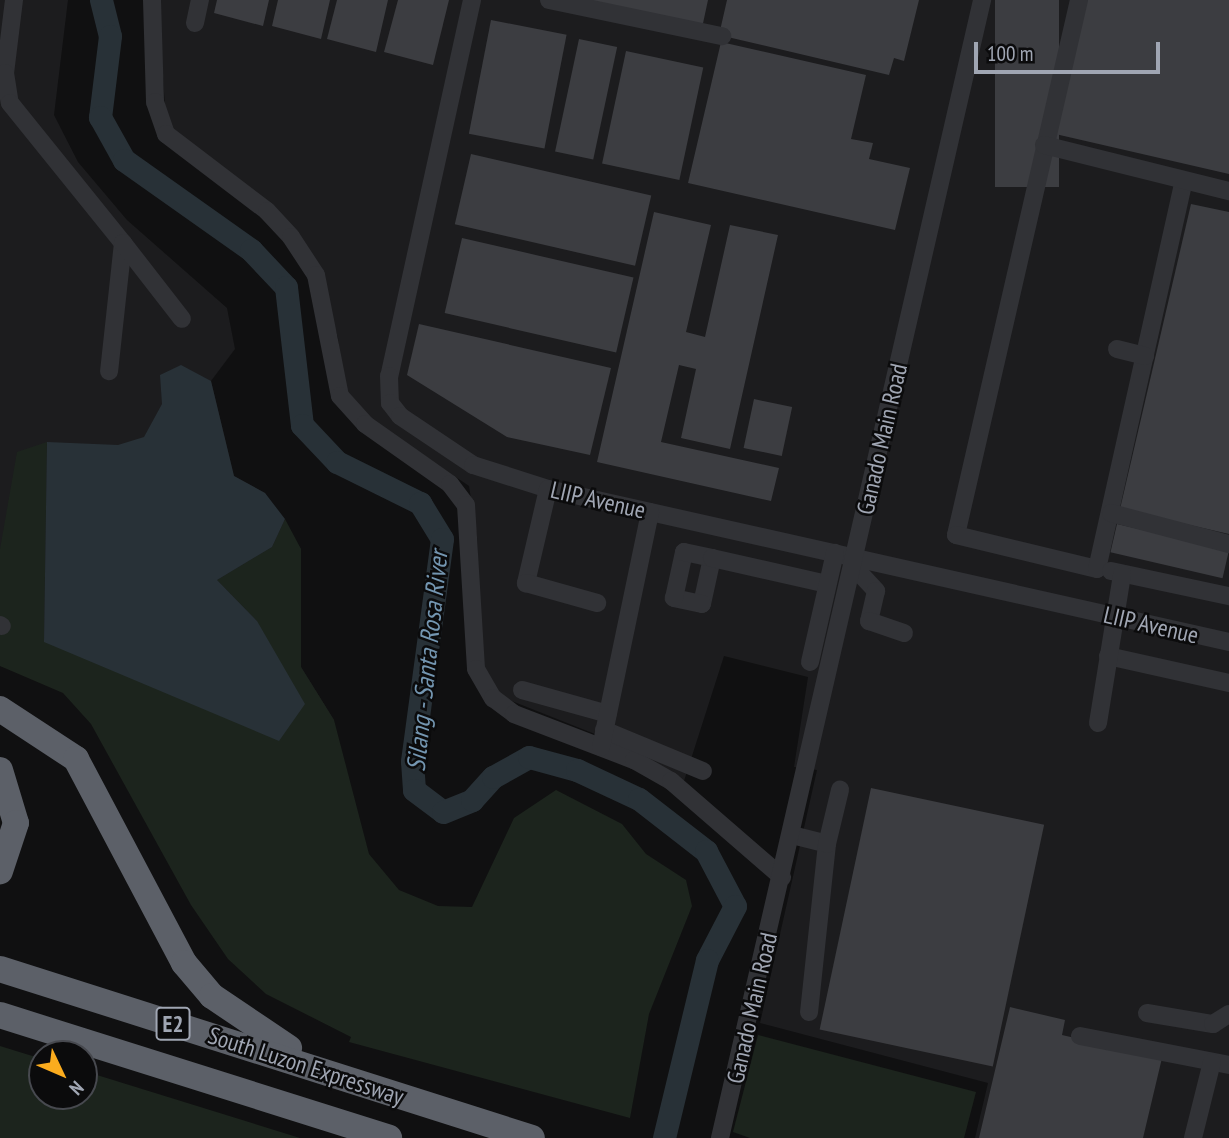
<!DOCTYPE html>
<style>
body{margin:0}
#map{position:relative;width:1229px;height:1138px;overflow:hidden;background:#101011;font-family:"PT Sans Narrow",sans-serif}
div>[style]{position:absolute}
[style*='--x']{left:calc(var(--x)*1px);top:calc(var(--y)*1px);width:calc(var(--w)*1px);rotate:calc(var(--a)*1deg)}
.built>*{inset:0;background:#1c1c1e}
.green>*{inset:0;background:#1c241d}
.water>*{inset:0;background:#283137}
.river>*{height:23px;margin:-11.5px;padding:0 11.5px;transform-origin:11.5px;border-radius:11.5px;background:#283137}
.building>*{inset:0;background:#3c3d41;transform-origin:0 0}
.minor>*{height:18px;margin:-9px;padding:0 9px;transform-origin:9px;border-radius:9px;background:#313236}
.highway>*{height:26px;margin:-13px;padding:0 13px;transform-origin:13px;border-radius:13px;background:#5c6068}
span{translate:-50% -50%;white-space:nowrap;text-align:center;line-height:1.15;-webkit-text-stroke:5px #0b0b0c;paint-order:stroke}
.shield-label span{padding:2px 5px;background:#0b0b0c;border:2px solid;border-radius:5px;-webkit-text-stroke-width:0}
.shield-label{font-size:23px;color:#a0a6b3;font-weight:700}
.street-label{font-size:24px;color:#a0a6b3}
.water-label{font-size:26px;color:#7496b1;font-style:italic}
.north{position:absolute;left:28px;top:1040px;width:70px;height:70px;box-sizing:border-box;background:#0b0b0c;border:2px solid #47494f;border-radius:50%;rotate:134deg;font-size:19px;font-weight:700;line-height:28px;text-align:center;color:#a0a6b3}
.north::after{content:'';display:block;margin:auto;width:24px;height:32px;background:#fbac1e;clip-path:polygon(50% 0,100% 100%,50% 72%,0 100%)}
.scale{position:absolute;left:974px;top:42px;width:186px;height:32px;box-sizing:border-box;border:4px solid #a0a6b3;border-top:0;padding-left:9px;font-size:21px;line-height:24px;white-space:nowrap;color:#a0a6b3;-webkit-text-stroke:5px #0b0b0c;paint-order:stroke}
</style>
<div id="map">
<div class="built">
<i style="clip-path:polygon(0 0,68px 0,54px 115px,78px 162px,127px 220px,227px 308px,235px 349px,211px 381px,234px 476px,265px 493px,301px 549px,301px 667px,334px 720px,295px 762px,0 666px)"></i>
<i style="clip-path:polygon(158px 0,1229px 0,1229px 1138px,975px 1138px,988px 1083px,760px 1023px,817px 770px,794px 767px,808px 677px,724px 656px,684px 781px,630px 748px,499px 696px,481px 662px,477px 537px,469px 486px,364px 414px,342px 383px,338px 338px,317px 267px,166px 122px)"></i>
</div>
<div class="green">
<i style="clip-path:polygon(47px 442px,44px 642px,257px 621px,217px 580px,272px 547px,285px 519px,301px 549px,301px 667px,334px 720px,369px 854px,399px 890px,438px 906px,472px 907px,514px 818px,556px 790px,622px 824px,646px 854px,686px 880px,692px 906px,649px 1014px,630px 1118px,349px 1042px,351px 1037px,266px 994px,228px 959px,191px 905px,91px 724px,63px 693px,0 666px,0 549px,17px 452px)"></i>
<i style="clip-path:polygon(758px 1035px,976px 1092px,964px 1138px,750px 1138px,733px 1132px)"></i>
<i style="clip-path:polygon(0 1046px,42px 1059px,42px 1096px,84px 1096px,84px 1071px,300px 1138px,0 1138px)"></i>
</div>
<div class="water">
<i style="clip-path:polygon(181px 365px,211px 381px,234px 476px,265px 493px,285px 519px,272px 547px,217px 580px,257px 621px,305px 704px,279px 741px,44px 642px,47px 442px,118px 445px,144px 437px,162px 404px,160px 375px)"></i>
</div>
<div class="river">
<i style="--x:101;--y:0;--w:37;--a:76"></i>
<i style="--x:110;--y:36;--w:82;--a:97"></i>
<i style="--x:100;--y:117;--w:49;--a:60.8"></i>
<i style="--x:124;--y:160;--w:156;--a:35.3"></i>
<i style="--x:251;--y:250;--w:51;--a:46.6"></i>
<i style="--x:286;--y:287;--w:139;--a:83.4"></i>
<i style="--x:302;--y:425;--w:51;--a:46.6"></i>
<i style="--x:337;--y:462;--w:93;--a:26.3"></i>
<i style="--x:420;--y:503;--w:42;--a:58.6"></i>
<i style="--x:442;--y:539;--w:224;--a:97.7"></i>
<i style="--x:412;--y:761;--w:29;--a:86"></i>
<i style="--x:414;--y:790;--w:36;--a:37"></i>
<i style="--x:443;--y:812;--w:31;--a:-22"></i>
<i style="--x:472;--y:800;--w:31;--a:-48"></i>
<i style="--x:493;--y:777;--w:41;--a:-29.1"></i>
<i style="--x:529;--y:757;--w:50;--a:15.2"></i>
<i style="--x:577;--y:770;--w:68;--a:25.1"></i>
<i style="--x:639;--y:799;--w:85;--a:37.8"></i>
<i style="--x:706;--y:851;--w:62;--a:62.2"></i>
<i style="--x:735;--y:906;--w:61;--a:117.4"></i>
<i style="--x:707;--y:960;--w:183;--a:103.6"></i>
</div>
<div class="building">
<i style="clip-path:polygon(217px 0,269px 0,263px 26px,214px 13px)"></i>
<i style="clip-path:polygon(278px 0,330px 0,321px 39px,272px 26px)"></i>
<i style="clip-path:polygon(337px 0,388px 0,376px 52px,327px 39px)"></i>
<i style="clip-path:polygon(398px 0,449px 0,433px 65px,384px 52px)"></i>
<i style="clip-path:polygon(586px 0,708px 0,702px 28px)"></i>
<i style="clip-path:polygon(727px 0,919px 0,904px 61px,894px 58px,889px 75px,719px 35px)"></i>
<i style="left:995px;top:0;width:64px;height:187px"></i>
<i style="clip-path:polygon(1082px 0,1229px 0,1229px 174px,1051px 133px)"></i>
<i style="left:491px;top:20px;width:77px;height:116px;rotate:11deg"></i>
<i style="left:579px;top:39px;width:39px;height:115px;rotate:12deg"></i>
<i style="clip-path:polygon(721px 42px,866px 75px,851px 139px,873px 143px,869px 159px,910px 168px,895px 230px,688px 183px)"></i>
<i style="left:626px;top:51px;width:79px;height:115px;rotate:12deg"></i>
<i style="left:471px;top:154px;width:185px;height:72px;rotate:13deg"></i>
<i style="clip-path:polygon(1191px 204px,1229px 212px,1229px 534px,1120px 509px)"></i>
<i style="clip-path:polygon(654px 212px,711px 225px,686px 332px,705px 337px,730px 225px,778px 235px,730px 449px,681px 438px,696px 369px,679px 365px,661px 442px,779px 468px,771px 501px,597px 462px)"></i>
<i style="left:462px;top:238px;width:176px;height:77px;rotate:13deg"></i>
<i style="clip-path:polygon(419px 324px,611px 368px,590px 455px,507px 437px,407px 375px)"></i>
<i style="left:754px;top:399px;width:39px;height:50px;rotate:12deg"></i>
<i style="left:1117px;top:524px;width:115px;height:29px;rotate:13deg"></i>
<i style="left:871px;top:788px;width:177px;height:247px;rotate:12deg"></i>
<i style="clip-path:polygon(1010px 1007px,1065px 1020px,1062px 1035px,1162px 1058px,1143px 1138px,979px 1138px)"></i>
</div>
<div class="minor">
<i style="--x:14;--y:0;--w:74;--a:97"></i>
<i style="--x:5;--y:73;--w:30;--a:81"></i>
<i style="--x:10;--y:103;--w:180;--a:51.1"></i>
<i style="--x:123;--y:243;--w:129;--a:96.2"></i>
<i style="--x:152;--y:0;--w:102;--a:88.3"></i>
<i style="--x:155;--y:102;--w:34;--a:71"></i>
<i style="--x:166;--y:134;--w:127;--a:37.3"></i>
<i style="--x:267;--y:211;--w:35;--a:47"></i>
<i style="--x:291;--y:237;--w:45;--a:56.7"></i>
<i style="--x:316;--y:275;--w:123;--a:78.8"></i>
<i style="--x:340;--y:396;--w:38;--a:48"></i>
<i style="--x:365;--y:424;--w:104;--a:35.2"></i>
<i style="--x:450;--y:484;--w:26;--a:53"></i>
<i style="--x:466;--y:505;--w:164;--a:86.5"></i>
<i style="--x:476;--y:669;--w:34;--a:60"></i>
<i style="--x:493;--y:698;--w:26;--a:37"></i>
<i style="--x:514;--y:714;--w:129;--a:21"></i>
<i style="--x:634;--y:760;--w:43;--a:29.6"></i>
<i style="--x:671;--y:781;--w:147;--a:40.9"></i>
<i style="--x:472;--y:0;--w:385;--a:102.4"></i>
<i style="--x:389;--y:376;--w:27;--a:88"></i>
<i style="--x:390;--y:403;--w:16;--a:52"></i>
<i style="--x:400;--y:416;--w:88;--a:33.9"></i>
<i style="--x:473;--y:465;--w:79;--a:17.7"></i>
<i style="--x:548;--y:489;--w:698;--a:12.66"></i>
<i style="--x:549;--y:0;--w:177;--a:11.8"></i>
<i style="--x:1079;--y:0;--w:549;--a:102.95"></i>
<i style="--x:956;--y:535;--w:145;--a:13.6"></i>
<i style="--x:1097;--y:569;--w:398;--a:-77.4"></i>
<i style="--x:195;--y:23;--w:24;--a:-78"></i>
<i style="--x:1044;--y:145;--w:191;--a:14"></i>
<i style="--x:123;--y:243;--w:96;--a:52.2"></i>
<i style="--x:1117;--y:349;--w:29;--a:14"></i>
<i style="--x:548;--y:489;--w:97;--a:103.2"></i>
<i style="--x:526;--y:583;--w:74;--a:15.7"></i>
<i style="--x:1111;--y:513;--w:122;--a:14.7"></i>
<i style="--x:712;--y:558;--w:47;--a:102.3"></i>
<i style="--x:702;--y:604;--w:29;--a:-168"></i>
<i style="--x:674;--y:598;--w:47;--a:-77.7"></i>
<i style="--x:684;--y:552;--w:29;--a:12"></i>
<i style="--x:712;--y:558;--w:118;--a:12.7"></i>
<i style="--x:853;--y:566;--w:34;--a:47"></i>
<i style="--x:876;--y:591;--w:31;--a:103"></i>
<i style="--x:869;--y:621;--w:37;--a:19"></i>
<i style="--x:1111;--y:571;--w:121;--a:12"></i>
<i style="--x:0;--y:625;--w:2;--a:27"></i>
<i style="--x:1108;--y:656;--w:124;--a:12.6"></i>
<i style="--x:810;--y:662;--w:112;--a:-77.1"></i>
<i style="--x:522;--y:690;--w:89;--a:15.6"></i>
<i style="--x:1098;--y:723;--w:151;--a:-80.8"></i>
<i style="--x:604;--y:730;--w:107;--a:22.5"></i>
<i style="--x:601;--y:747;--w:240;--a:-78.2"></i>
<i style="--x:792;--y:835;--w:36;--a:14"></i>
<i style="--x:827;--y:844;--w:169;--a:96.1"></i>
<i style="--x:827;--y:844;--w:56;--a:-76.5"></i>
<i style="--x:1147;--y:1013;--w:67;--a:9.5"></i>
<i style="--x:1213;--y:1024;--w:19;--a:-32"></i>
<i style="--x:1080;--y:1036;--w:152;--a:11"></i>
<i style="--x:720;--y:1138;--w:1168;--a:-77.03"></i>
<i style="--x:1193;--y:1138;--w:78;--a:-76"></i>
</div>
<div class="highway">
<i style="--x:0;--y:709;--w:91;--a:33.3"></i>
<i style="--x:76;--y:759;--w:231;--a:62.1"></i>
<i style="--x:184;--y:963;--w:43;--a:49.7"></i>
<i style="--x:212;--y:996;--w:93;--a:34"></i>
<i style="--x:0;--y:770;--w:55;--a:73.2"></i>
<i style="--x:16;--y:823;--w:51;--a:108.4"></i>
<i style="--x:0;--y:969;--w:558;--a:17.62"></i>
<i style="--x:0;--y:1015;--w:408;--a:17.5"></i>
</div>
<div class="shield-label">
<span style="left:173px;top:1024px">E2</span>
</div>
<div class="street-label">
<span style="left:882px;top:439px;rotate:-77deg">Ganado Main Road</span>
<span style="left:598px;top:500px;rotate:13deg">LIIP Avenue</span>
<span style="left:1151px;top:625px;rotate:13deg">LIIP Avenue</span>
<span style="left:752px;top:1008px;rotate:-77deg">Ganado Main Road</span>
<span style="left:306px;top:1066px;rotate:18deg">South Luzon Expressway</span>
</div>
<div class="water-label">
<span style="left:427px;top:661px;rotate:-84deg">Silang - Santa Rosa River</span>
</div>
<div class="north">N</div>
<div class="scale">100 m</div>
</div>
